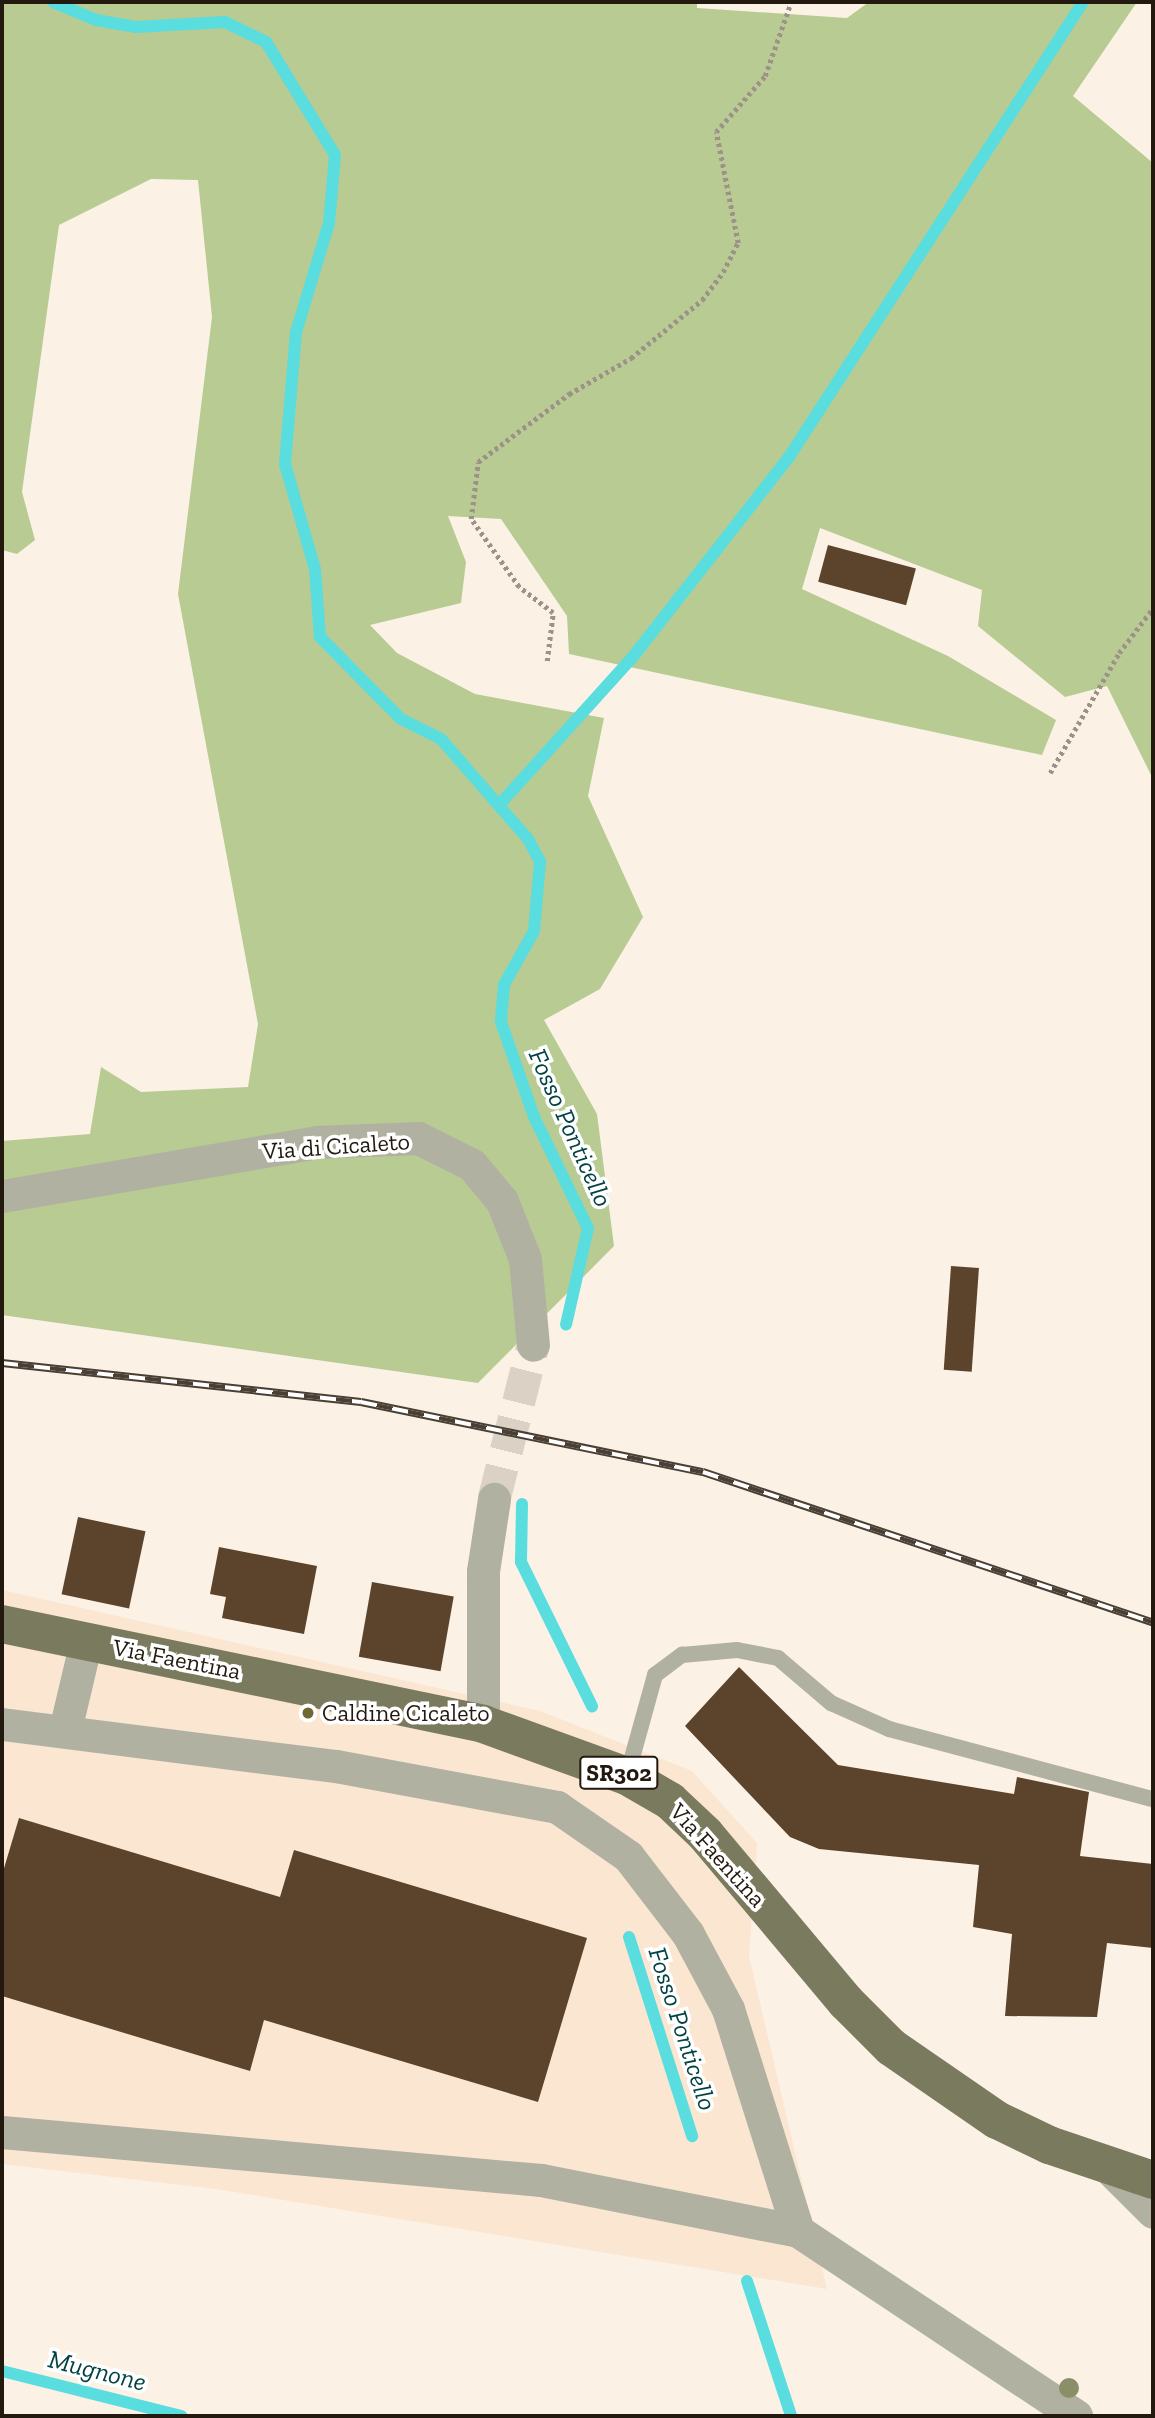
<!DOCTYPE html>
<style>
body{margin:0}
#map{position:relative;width:1155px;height:2418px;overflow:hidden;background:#fcf1e5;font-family:"Zilla Slab",serif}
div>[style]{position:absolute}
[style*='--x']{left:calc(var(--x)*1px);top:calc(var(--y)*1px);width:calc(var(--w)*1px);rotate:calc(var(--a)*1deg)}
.built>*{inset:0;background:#fae6d1}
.green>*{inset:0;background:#b7cb92}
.stream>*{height:12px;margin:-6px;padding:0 6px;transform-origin:6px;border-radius:6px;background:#5addde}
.building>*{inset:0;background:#5b442b;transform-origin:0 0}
.minor-tunnel>*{height:33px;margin-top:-16.5px;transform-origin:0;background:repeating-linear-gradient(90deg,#dbd1c5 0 33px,transparent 0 50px)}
.path>*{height:4.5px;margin-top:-2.25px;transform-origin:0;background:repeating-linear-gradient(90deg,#9c9287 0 3.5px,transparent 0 7px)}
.service>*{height:16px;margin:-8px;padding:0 8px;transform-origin:8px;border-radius:8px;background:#b1b1a1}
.minor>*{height:33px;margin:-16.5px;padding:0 16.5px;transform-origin:16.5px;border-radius:16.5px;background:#b1b1a1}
.primary>*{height:38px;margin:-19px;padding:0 19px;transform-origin:19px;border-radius:19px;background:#7a7a5e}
.rail>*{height:8px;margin-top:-4px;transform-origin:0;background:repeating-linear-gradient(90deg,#fff 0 16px,#493f35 0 32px);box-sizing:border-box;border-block:2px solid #493f35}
.trees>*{width:20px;height:20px;margin:-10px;border-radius:50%;background:#8b8f67}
.dots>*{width:19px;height:19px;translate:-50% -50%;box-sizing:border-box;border:4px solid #fff;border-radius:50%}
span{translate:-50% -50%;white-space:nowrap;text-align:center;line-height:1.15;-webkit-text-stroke:7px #fff;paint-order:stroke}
.shield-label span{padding:2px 5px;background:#fff;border:2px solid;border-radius:5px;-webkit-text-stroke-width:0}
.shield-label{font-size:23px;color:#23190f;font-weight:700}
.street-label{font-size:24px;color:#23190f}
.poi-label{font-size:24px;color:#23190f}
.left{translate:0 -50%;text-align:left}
.water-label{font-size:26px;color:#024242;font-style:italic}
.frame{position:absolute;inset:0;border:4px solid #23190f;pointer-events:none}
</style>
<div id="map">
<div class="built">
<i style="clip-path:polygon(2px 1590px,540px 1711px,692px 1771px,757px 1843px,749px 1956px,827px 2289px,216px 2189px,2px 2164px)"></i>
</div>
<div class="green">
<i style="clip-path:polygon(2px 2px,697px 2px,697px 8px,847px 18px,869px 2px,1137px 2px,1073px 96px,1153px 163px,1153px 779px,1107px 686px,1065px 697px,978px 626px,982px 590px,820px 528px,802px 589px,948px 656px,1056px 720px,1042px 755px,569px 654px,567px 616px,501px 519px,448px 516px,466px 562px,461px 603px,370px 625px,397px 653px,475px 694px,604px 718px,588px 796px,643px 917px,600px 989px,544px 1020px,597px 1114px,614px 1246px,478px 1383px,2px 1315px,2px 1141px,90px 1134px,101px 1067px,141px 1092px,248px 1087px,258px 1024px,178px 594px,212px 317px,198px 180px,151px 179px,59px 225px,22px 492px,35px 540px,17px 554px,2px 550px)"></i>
</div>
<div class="stream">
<i style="--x:53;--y:2;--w:47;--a:22.7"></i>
<i style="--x:96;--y:20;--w:41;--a:9.9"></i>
<i style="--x:136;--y:27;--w:89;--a:-3.2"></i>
<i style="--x:225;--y:22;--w:46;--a:26"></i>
<i style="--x:266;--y:42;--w:132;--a:58.6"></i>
<i style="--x:335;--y:155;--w:68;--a:95"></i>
<i style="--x:329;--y:223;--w:114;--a:106.8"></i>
<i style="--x:296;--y:332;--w:132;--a:94.8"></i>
<i style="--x:285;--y:464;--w:109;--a:74.1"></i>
<i style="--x:315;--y:569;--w:68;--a:85.8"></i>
<i style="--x:320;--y:637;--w:115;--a:45.4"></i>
<i style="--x:401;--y:719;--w:45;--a:26.6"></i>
<i style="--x:441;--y:739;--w:133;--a:49"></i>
<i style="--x:528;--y:839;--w:26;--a:62"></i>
<i style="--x:540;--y:862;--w:69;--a:95"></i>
<i style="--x:534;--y:931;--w:62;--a:119.1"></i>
<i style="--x:504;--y:985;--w:37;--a:95"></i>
<i style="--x:501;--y:1022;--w:101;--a:70.8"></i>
<i style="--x:534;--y:1117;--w:123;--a:64.1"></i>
<i style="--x:588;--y:1228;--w:99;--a:102.8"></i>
<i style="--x:500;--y:804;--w:197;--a:-47.9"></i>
<i style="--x:632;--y:658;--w:255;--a:-52"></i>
<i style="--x:789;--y:457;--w:542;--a:-57.13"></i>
<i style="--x:522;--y:1504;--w:58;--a:91"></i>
<i style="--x:521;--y:1562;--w:161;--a:63.8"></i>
<i style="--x:629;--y:1937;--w:209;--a:72.4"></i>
<i style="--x:747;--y:2281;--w:142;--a:71.9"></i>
<i style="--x:2;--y:2371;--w:185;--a:14.1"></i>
</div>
<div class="building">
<i style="left:828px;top:545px;width:91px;height:38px;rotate:15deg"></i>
<i style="left:951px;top:1266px;width:28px;height:104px;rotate:4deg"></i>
<i style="left:78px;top:1517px;width:69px;height:79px;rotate:12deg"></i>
<i style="clip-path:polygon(219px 1547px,317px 1566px,304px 1634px,222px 1618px,226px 1597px,210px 1594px)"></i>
<i style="left:372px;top:1582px;width:83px;height:76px;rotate:10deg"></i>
<i style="clip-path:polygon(739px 1667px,838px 1765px,1014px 1794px,1017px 1777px,1089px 1792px,1080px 1856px,1153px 1864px,1153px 1948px,1107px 1943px,1097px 2017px,1005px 2016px,1012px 1934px,973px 1927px,979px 1865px,819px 1849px,790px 1837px,685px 1726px)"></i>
<i style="clip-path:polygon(19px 1818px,280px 1897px,294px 1850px,587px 1938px,538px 2102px,264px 2020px,250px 2071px,2px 1996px,2px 1875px)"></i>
</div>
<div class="minor-tunnel">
<i style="--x:494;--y:1499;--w:159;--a:-75.8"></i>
</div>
<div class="path">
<i style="--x:547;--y:661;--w:48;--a:-82.9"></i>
<i style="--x:553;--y:613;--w:43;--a:-142.6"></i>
<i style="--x:519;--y:587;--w:83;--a:-125.2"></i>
<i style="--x:471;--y:519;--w:57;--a:-83"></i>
<i style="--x:478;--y:462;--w:114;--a:-36.8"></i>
<i style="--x:569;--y:394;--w:72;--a:-30.1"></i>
<i style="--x:631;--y:358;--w:92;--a:-39.2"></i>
<i style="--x:702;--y:300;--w:35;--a:-53"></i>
<i style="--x:723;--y:272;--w:33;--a:-63"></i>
<i style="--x:738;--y:243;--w:113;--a:-101.2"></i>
<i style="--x:716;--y:132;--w:74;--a:-48.8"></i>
<i style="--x:765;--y:76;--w:78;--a:-70.6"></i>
<i style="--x:1050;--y:773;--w:138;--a:-60.1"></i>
<i style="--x:1119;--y:653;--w:56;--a:-52.9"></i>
</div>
<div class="service">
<i style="--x:627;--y:1776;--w:105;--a:-74.5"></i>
<i style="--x:655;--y:1675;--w:34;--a:-37"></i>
<i style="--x:682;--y:1655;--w:55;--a:-5.2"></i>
<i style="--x:737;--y:1650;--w:42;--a:11"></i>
<i style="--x:778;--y:1658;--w:70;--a:40.3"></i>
<i style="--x:831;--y:1703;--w:64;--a:24.1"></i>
<i style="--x:889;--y:1729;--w:273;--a:14.9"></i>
</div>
<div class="minor">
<i style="--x:2;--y:1196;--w:320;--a:-9.7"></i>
<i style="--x:317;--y:1142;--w:101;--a:-2.3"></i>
<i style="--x:418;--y:1138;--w:60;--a:26.6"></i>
<i style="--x:472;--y:1165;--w:47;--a:50.2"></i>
<i style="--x:502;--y:1201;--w:62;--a:68.4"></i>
<i style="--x:525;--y:1259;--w:86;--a:84.7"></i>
<i style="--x:2;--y:1724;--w:337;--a:7.2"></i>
<i style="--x:336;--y:1766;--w:225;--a:10.5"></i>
<i style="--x:557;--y:1807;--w:86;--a:34.6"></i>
<i style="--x:628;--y:1856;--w:98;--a:52.4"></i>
<i style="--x:688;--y:1934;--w:85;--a:61.9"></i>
<i style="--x:728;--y:2009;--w:233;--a:72.5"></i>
<i style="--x:483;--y:1724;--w:153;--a:-90"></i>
<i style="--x:483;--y:1571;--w:73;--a:-81.3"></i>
<i style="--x:65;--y:1730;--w:91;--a:-76.7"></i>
<i style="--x:2;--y:2132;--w:541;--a:5.09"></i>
<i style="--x:541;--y:2180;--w:262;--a:11.2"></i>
<i style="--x:798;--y:2231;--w:334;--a:33.6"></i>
<i style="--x:1106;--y:2165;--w:66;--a:45"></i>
</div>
<div class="primary">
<i style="--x:2;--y:1624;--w:491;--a:11.7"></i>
<i style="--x:483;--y:1724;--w:153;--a:19.9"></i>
<i style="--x:627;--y:1776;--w:50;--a:30.2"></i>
<i style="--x:670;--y:1801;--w:48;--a:43.3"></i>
<i style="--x:705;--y:1834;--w:219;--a:50"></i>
<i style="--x:846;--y:2002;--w:64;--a:45"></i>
<i style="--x:891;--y:2047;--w:129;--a:34.6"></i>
<i style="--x:997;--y:2120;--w:58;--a:25.7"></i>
<i style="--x:1049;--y:2145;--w:110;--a:18.6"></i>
</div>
<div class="rail">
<i style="--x:2;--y:1363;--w:361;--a:6.2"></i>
<i style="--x:361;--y:1402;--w:349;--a:11.6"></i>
<i style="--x:703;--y:1472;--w:475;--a:18.5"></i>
</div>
<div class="trees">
<i style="left:1069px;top:2388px"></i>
</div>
<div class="dots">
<i style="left:308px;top:1713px;background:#6f6734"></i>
</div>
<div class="shield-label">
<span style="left:619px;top:1773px">SR302</span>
</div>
<div class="street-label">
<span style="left:336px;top:1146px;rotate:-4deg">Via di Cicaleto</span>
<span style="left:177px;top:1659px;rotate:11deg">Via Faentina</span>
<span style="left:718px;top:1855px;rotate:48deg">Via Faentina</span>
</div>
<div class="poi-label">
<span class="left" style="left:322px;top:1713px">Caldine Cicaleto</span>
</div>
<div class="water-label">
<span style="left:570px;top:1128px;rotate:66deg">Fosso Ponticello</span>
<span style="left:682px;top:2029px;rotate:72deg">Fosso Ponticello</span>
<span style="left:97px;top:2371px;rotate:14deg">Mugnone</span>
</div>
<div class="frame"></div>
</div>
